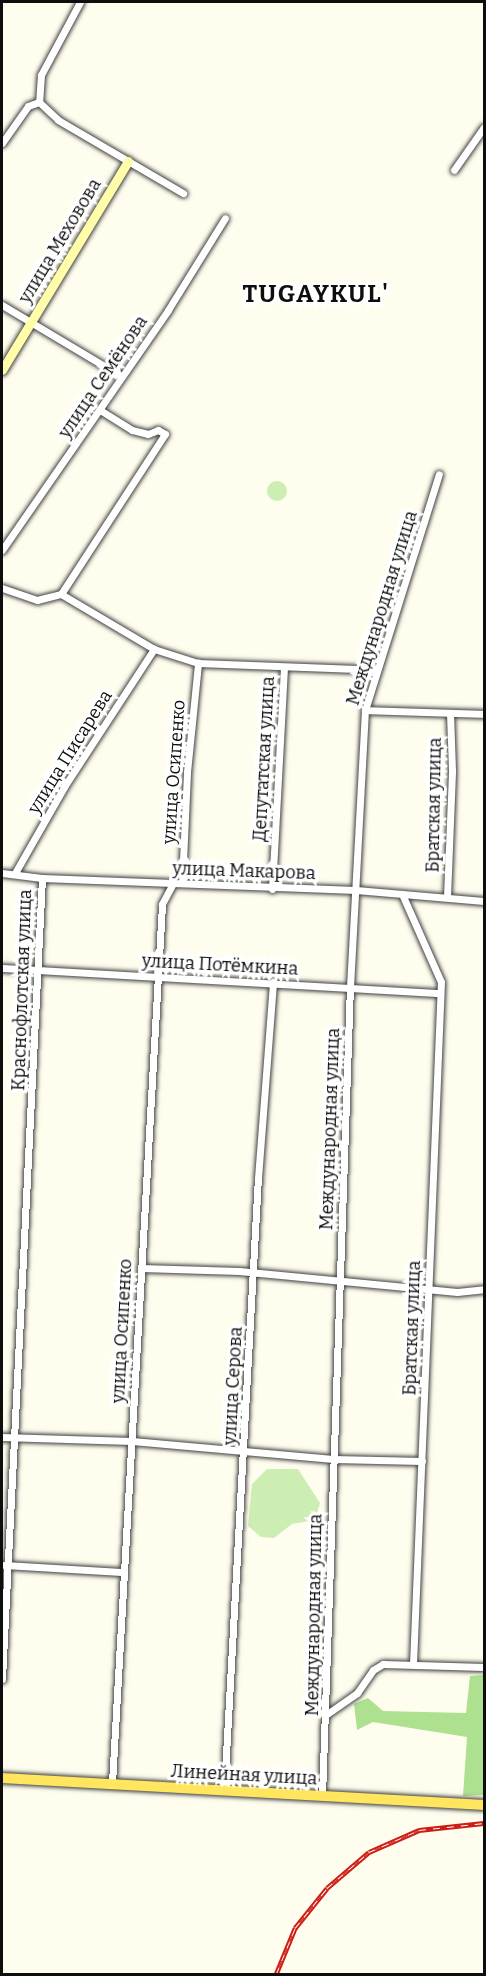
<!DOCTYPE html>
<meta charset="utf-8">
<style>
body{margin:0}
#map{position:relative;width:486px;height:1976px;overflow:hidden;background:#fffdee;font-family:Bitter,serif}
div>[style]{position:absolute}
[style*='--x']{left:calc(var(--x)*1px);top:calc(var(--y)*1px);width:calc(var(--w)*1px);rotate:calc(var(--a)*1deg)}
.green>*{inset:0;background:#cceeb3}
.round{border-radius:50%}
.forest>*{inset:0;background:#ade190}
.roads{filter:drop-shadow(0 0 2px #414141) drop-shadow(0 0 2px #414141)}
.street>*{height:7px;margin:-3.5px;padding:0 3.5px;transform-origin:3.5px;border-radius:3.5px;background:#fff}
.secondary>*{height:9px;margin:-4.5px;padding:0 4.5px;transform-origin:4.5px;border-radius:4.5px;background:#fffda9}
.primary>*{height:10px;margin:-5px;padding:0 5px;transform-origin:5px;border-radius:5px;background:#ffe65e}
.rail>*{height:4.5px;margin-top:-2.25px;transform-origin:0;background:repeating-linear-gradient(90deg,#fff 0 7px,#cd1d16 0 14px);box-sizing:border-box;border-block:2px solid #cd1d16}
span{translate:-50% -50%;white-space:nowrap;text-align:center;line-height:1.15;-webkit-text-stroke:6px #fff;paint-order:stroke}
.street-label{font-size:18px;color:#0e0e0e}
.district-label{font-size:24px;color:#0e0e0e;font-weight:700;letter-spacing:1.5px}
.frame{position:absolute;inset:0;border:3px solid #0e0e0e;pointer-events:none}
</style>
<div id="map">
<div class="green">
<i class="round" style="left:267px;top:481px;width:20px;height:20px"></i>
<i style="clip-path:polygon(267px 1469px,298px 1469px,320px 1503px,315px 1520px,292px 1524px,274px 1538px,261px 1537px,248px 1526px,252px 1484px)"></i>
</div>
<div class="forest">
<i style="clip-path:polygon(484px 1675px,484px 1795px,463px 1796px,467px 1737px,373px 1722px,357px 1730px,354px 1704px,368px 1698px,383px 1711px,466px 1713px,470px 1676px)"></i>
</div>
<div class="roads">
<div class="street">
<i style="--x:80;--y:2;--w:83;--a:118.1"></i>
<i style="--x:41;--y:75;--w:27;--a:94"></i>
<i style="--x:39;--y:102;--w:26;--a:43"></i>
<i style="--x:58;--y:120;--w:145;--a:30.3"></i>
<i style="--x:2;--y:143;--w:45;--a:-54.9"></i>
<i style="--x:28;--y:106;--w:12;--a:-20"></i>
<i style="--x:454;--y:170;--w:52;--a:-55.1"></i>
<i style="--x:2;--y:305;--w:139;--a:30.8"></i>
<i style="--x:2;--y:550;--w:292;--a:-55.3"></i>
<i style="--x:168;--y:310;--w:108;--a:-58.2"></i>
<i style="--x:2;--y:588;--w:37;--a:19"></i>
<i style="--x:37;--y:600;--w:25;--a:-14"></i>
<i style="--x:61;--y:594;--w:108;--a:30.6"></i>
<i style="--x:154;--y:649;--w:46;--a:17.7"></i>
<i style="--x:198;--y:663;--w:179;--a:2.2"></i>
<i style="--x:61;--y:594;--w:191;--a:-57"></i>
<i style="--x:165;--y:434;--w:8;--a:-150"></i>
<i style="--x:158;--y:430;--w:11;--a:158"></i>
<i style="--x:148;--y:434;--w:16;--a:-166"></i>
<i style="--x:132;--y:430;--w:38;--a:-148"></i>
<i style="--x:365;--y:710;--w:119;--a:1.9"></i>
<i style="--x:2;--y:873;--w:40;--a:7.1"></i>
<i style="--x:42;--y:878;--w:314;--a:2.2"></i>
<i style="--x:356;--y:890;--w:128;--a:4.9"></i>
<i style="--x:15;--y:873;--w:99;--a:-60.3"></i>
<i style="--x:64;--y:787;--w:165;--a:-56.9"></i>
<i style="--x:182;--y:883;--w:111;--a:-87.4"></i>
<i style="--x:187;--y:772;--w:110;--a:-84.2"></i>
<i style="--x:272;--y:889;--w:221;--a:-86.9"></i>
<i style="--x:402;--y:894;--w:96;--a:66.1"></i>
<i style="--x:441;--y:982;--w:683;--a:92.35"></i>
<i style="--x:447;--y:897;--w:127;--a:-87.7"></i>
<i style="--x:452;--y:770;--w:57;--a:-92"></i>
<i style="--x:2;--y:968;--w:436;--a:3.3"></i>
<i style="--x:141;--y:1268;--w:98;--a:1.8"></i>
<i style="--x:239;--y:1271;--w:219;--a:5.5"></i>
<i style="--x:457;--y:1292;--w:27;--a:-6"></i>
<i style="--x:2;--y:1437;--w:130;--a:1.8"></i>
<i style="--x:132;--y:1441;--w:202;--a:5.1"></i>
<i style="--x:333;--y:1459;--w:89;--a:1.3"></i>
<i style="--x:4;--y:1565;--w:118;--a:3.4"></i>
<i style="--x:2;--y:1679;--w:802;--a:-87.14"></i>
<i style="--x:327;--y:1714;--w:37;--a:-35"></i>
<i style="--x:357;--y:1693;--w:28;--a:-55"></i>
<i style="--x:373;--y:1670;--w:12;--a:-31"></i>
<i style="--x:383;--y:1664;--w:101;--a:1.7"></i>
<i style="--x:112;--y:1783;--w:880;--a:-86.74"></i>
<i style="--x:162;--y:904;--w:24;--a:-62"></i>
<i style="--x:224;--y:1791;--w:614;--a:-86.83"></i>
<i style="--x:258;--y:1178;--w:197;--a:-85.6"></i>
<i style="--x:322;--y:1796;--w:809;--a:-88.02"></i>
<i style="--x:350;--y:987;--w:277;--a:-86.9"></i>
<i style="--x:365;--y:710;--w:247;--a:-72.6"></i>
</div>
<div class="secondary">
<i style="--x:2;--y:370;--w:244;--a:-58.9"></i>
</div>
<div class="primary">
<i style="--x:2;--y:1778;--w:483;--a:3.2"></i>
</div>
</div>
<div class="rail">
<i style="--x:276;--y:1974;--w:50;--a:-67.6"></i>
<i style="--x:295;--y:1928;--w:51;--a:-51.3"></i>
<i style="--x:327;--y:1888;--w:55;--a:-40.6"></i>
<i style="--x:369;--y:1852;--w:55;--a:-23.7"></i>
<i style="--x:419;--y:1830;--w:65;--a:-6.1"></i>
</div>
<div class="street-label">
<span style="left:60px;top:241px;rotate:-59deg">улица Меховова</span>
<span style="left:103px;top:377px;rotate:-56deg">улица Семёнова</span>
<span style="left:382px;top:608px;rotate:-73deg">Международная улица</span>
<span style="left:70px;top:752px;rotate:-58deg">улица Писарева</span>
<span style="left:264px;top:759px;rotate:-87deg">Депутатская улица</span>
<span style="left:174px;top:772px;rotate:-86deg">улица Осипенко</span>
<span style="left:434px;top:805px;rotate:-89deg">Братская улица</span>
<span style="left:244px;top:871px;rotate:2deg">улица Макарова</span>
<span style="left:220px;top:965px;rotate:3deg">улица Потёмкина</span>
<span style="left:22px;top:990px;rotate:-88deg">Краснофлотская улица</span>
<span style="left:330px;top:1129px;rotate:-88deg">Международная улица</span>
<span style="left:412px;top:1328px;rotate:-88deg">Братская улица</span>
<span style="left:122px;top:1331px;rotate:-87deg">улица Осипенко</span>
<span style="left:233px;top:1386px;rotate:-87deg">улица Серова</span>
<span style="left:314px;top:1615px;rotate:-89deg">Международная улица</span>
<span style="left:244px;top:1775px;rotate:3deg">Линейная улица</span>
</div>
<div class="district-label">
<span style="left:316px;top:295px">TUGAYKUL'</span>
</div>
<div class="frame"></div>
</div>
